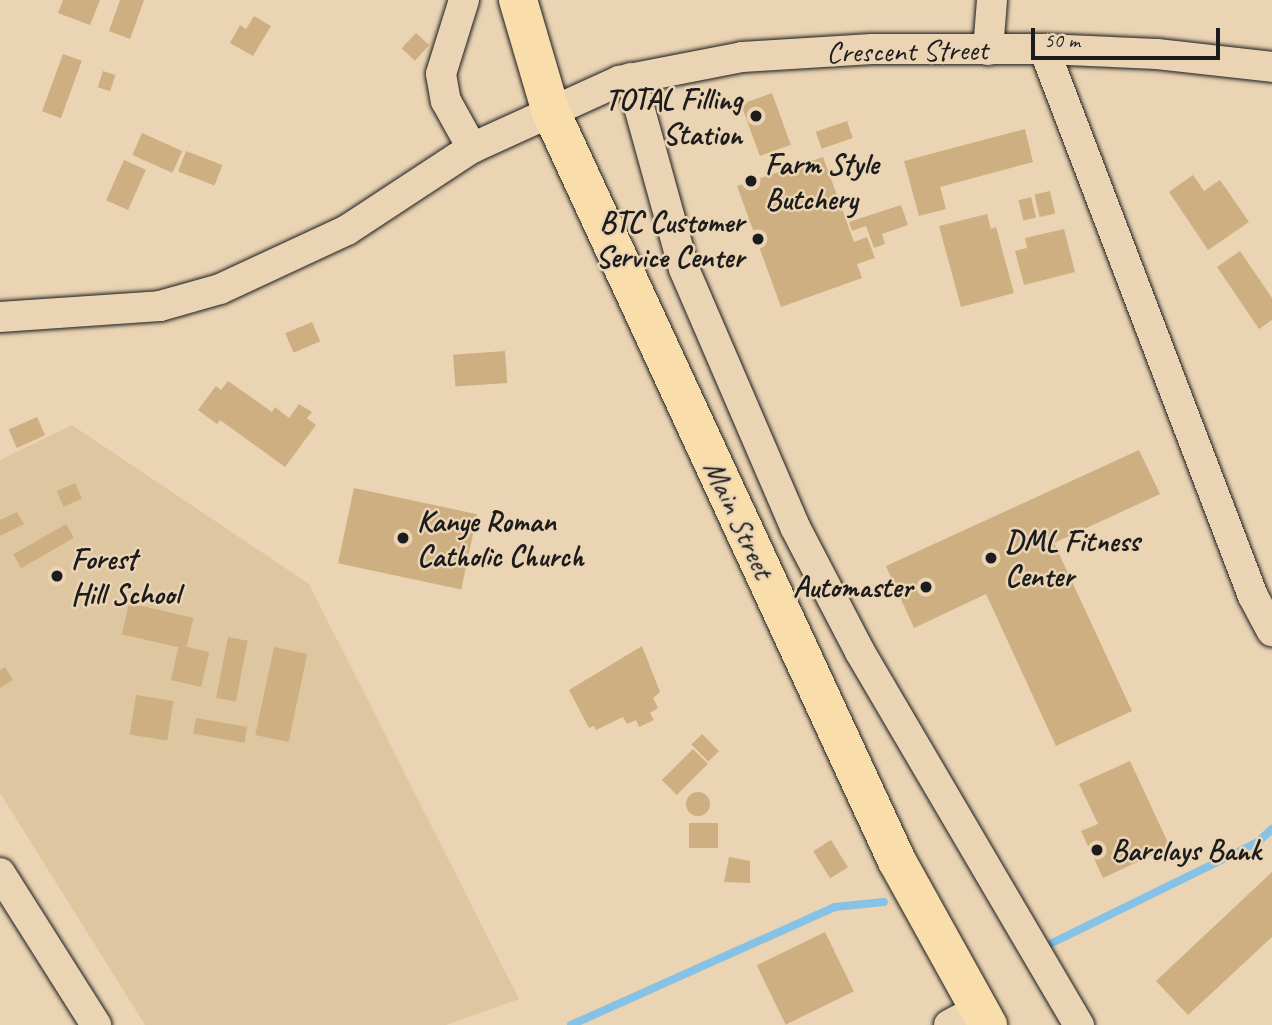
<!DOCTYPE html>
<style>
body{margin:0}
#map{position:relative;width:1272px;height:1025px;overflow:hidden;background:#ead4b3;font-family:Caveat,sans-serif}
div>[style]{position:absolute}
[style*='--x']{left:calc(var(--x)*1px);top:calc(var(--y)*1px);width:calc(var(--w)*1px);rotate:calc(var(--a)*1deg)}
.built>*{inset:0;background:#dec6a1}
.stream>*{height:8px;margin:-4px;padding:0 4px;transform-origin:4px;border-radius:4px;background:#86c2e6}
.building>*{inset:0;background:#ceaf82;transform-origin:0 0}
.round{border-radius:50%}
.roads{filter:drop-shadow(0 0 2px #1c1c1c) drop-shadow(0 0 2px #1c1c1c)}
.minor>*{height:30px;margin:-15px;padding:0 15px;transform-origin:15px;border-radius:15px;background:#ead4b3}
.highway>*{height:38px;margin:-19px;padding:0 19px;transform-origin:19px;border-radius:19px;background:#f9deab}
.dots>*{width:19px;height:19px;translate:-50% -50%;box-sizing:border-box;border:4px solid #ead4b3;border-radius:50%}
span{translate:-50% -50%;white-space:nowrap;text-align:center;line-height:1.15;-webkit-text-stroke:5px #ead4b3;paint-order:stroke}
.street-label{font-size:30px;color:#1c1c1c}
.poi-label{font-size:30px;color:#1c1c1c;font-weight:700}
.right{translate:-100% -50%;text-align:right}
.left{translate:0 -50%;text-align:left}
.scale{position:absolute;left:1031px;top:28px;width:189px;height:32px;box-sizing:border-box;border:4px solid #1c1c1c;border-top:0;padding-left:9px;font-size:21px;line-height:24px;white-space:nowrap;color:#1c1c1c;-webkit-text-stroke:5px #ead4b3;paint-order:stroke}
</style>
<div id="map">
<div class="built">
<i style="clip-path:polygon(72px 425px,309px 584px,519px 999px,446px 1025px,145px 1025px,0 793px,0 460px)"></i>
</div>
<div class="stream">
<i style="--x:1050;--y:944;--w:232;--a:-26.1"></i>
<i style="--x:1258;--y:842;--w:19;--a:-43"></i>
<i style="--x:571;--y:1025;--w:289;--a:-24.1"></i>
<i style="--x:835;--y:907;--w:49;--a:-5.8"></i>
</div>
<div class="building">
<i style="clip-path:polygon(63px 0,100px 0,90px 25px,58px 13px)"></i>
<i style="clip-path:polygon(120px 0,144px 0,130px 39px,109px 31px)"></i>
<i style="clip-path:polygon(254px 16px,271px 26px,253px 56px,230px 43px,240px 25px,246px 29px)"></i>
<i style="left:416px;top:33px;width:18px;height:21px;rotate:43deg"></i>
<i style="left:63px;top:54px;width:20px;height:61px;rotate:20deg"></i>
<i style="left:103px;top:71px;width:13px;height:17px;rotate:18deg"></i>
<i style="left:772px;top:93px;width:55px;height:33px;rotate:70deg"></i>
<i style="left:847px;top:121px;width:18px;height:33px;rotate:71deg"></i>
<i style="clip-path:polygon(1025px 129px,1033px 162px,940px 187px,946px 209px,919px 216px,904px 161px)"></i>
<i style="left:142px;top:133px;width:44px;height:24px;rotate:24deg"></i>
<i style="left:186px;top:151px;width:39px;height:22px;rotate:21deg"></i>
<i style="clip-path:polygon(823px 157px,854px 242px,867px 237px,875px 258px,857px 264px,862px 278px,781px 307px,737px 186px)"></i>
<i style="left:124px;top:160px;width:24px;height:44px;rotate:24deg"></i>
<i style="clip-path:polygon(1193px 175px,1204px 191px,1220px 180px,1249px 222px,1208px 250px,1169px 192px)"></i>
<i style="left:1050px;top:191px;width:23px;height:16px;rotate:77deg"></i>
<i style="left:1031px;top:197px;width:21px;height:13px;rotate:76deg"></i>
<i style="clip-path:polygon(901px 205px,908px 225px,882px 234px,885px 244px,874px 248px,866px 226px,852px 231px,849px 222px)"></i>
<i style="clip-path:polygon(987px 214px,991px 229px,996px 227px,1014px 293px,961px 307px,939px 226px)"></i>
<i style="clip-path:polygon(1064px 229px,1075px 272px,1024px 285px,1015px 251px,1027px 248px,1025px 238px)"></i>
<i style="clip-path:polygon(1240px 251px,1272px 298px,1272px 320px,1259px 329px,1217px 267px)"></i>
<i style="left:312px;top:322px;width:21px;height:29px;rotate:67deg"></i>
<i style="left:505px;top:351px;width:32px;height:52px;rotate:86deg"></i>
<i style="clip-path:polygon(228px 381px,272px 412px,275px 407px,289px 418px,299px 404px,312px 412px,307px 418px,316px 425px,285px 467px,220px 420px,217px 424px,198px 410px,216px 386px,221px 390px)"></i>
<i style="left:37px;top:417px;width:20px;height:31px;rotate:66deg"></i>
<i style="clip-path:polygon(1139px 450px,1160px 494px,1054px 543px,1132px 711px,1056px 746px,986px 594px,914px 628px,886px 566px)"></i>
<i style="left:75px;top:483px;width:17px;height:20px;rotate:66deg"></i>
<i style="left:354px;top:488px;width:126px;height:77px;rotate:12deg"></i>
<i style="clip-path:polygon(17px 512px,24px 524px,0 536px,0 520px)"></i>
<i style="left:66px;top:524px;width:16px;height:61px;rotate:60deg"></i>
<i style="left:129px;top:603px;width:66px;height:32px;rotate:13deg"></i>
<i style="left:228px;top:637px;width:20px;height:62px;rotate:11deg"></i>
<i style="left:179px;top:645px;width:31px;height:36px;rotate:13deg"></i>
<i style="clip-path:polygon(642px 646px,660px 692px,653px 698px,658px 708px,650px 713px,654px 720px,639px 727px,636px 720px,627px 724px,623px 717px,596px 730px,594px 726px,589px 728px,569px 690px)"></i>
<i style="left:274px;top:647px;width:34px;height:90px;rotate:12deg"></i>
<i style="clip-path:polygon(5px 667px,13px 680px,0 688px,0 670px)"></i>
<i style="left:136px;top:695px;width:38px;height:40px;rotate:9deg"></i>
<i style="left:196px;top:718px;width:52px;height:16px;rotate:10deg"></i>
<i style="left:702px;top:734px;width:24px;height:15px;rotate:45deg"></i>
<i style="left:693px;top:749px;width:21px;height:44px;rotate:45deg"></i>
<i style="clip-path:polygon(1130px 761px,1170px 847px,1103px 878px,1081px 831px,1098px 824px,1079px 784px)"></i>
<i class="round" style="left:686px;top:792px;width:24px;height:24px"></i>
<i style="left:689px;top:823px;width:29px;height:25px"></i>
<i style="left:831px;top:840px;width:32px;height:21px;rotate:58deg"></i>
<i style="clip-path:polygon(729px 857px,750px 861px,750px 883px,724px 882px)"></i>
<i style="clip-path:polygon(1272px 872px,1272px 937px,1188px 1015px,1156px 981px)"></i>
<i style="left:825px;top:932px;width:66px;height:76px;rotate:64deg"></i>
</div>
<div class="roads">
<div class="minor">
<i style="--x:464;--y:0;--w:77;--a:107.3"></i>
<i style="--x:441;--y:74;--w:27;--a:80"></i>
<i style="--x:446;--y:101;--w:54;--a:61"></i>
<i style="--x:1044;--y:49;--w:586;--a:69.09"></i>
<i style="--x:1253;--y:596;--w:40;--a:62"></i>
<i style="--x:988;--y:50;--w:50;--a:-85.4"></i>
<i style="--x:631;--y:78;--w:198;--a:74.5"></i>
<i style="--x:684;--y:269;--w:281;--a:66.7"></i>
<i style="--x:795;--y:527;--w:141;--a:62.5"></i>
<i style="--x:860;--y:652;--w:433;--a:59.6"></i>
<i style="--x:0;--y:317;--w:160;--a:-3.9"></i>
<i style="--x:160;--y:306;--w:62;--a:-15.8"></i>
<i style="--x:220;--y:289;--w:140;--a:-24.9"></i>
<i style="--x:347;--y:230;--w:149;--a:-33.3"></i>
<i style="--x:472;--y:148;--w:162;--a:-24.5"></i>
<i style="--x:619;--y:81;--w:125;--a:-11"></i>
<i style="--x:742;--y:57;--w:130;--a:-3.5"></i>
<i style="--x:872;--y:49;--w:172;--a:0"></i>
<i style="--x:1044;--y:49;--w:113;--a:2.5"></i>
<i style="--x:1157;--y:54;--w:116;--a:6.4"></i>
<i style="--x:0;--y:873;--w:180;--a:57.7"></i>
<i style="--x:949;--y:1025;--w:34;--a:-28"></i>
</div>
<div class="highway">
<i style="--x:518;--y:0;--w:117;--a:73.6"></i>
<i style="--x:551;--y:112;--w:825;--a:65.21"></i>
<i style="--x:897;--y:861;--w:188;--a:61"></i>
</div>
</div>
<div class="dots">
<i style="left:756px;top:116px;background:#1c1c1c"></i>
<i style="left:751px;top:181px;background:#1c1c1c"></i>
<i style="left:758px;top:239px;background:#1c1c1c"></i>
<i style="left:403px;top:538px;background:#1c1c1c"></i>
<i style="left:991px;top:558px;background:#1c1c1c"></i>
<i style="left:57px;top:576px;background:#1c1c1c"></i>
<i style="left:926px;top:587px;background:#1c1c1c"></i>
<i style="left:1097px;top:850px;background:#1c1c1c"></i>
</div>
<div class="street-label">
<span style="left:907px;top:51px;rotate:-1deg">Crescent Street</span>
<span style="left:739px;top:519px;rotate:65deg">Main Street</span>
</div>
<div class="poi-label">
<span class="right" style="left:742px;top:116px">TOTAL Filling<br>Station</span>
<span class="left" style="left:765px;top:181px">Farm Style<br>Butchery</span>
<span class="right" style="left:744px;top:239px">BTC Customer<br>Service Center</span>
<span class="left" style="left:417px;top:538px">Kanye Roman<br>Catholic Church</span>
<span class="left" style="left:1005px;top:558px">DML Fitness<br>Center</span>
<span class="left" style="left:71px;top:576px">Forest<br>Hill School</span>
<span class="right" style="left:912px;top:587px">Automaster</span>
<span class="left" style="left:1111px;top:850px">Barclays Bank</span>
</div>
<div class="scale">50 m</div>
</div>
